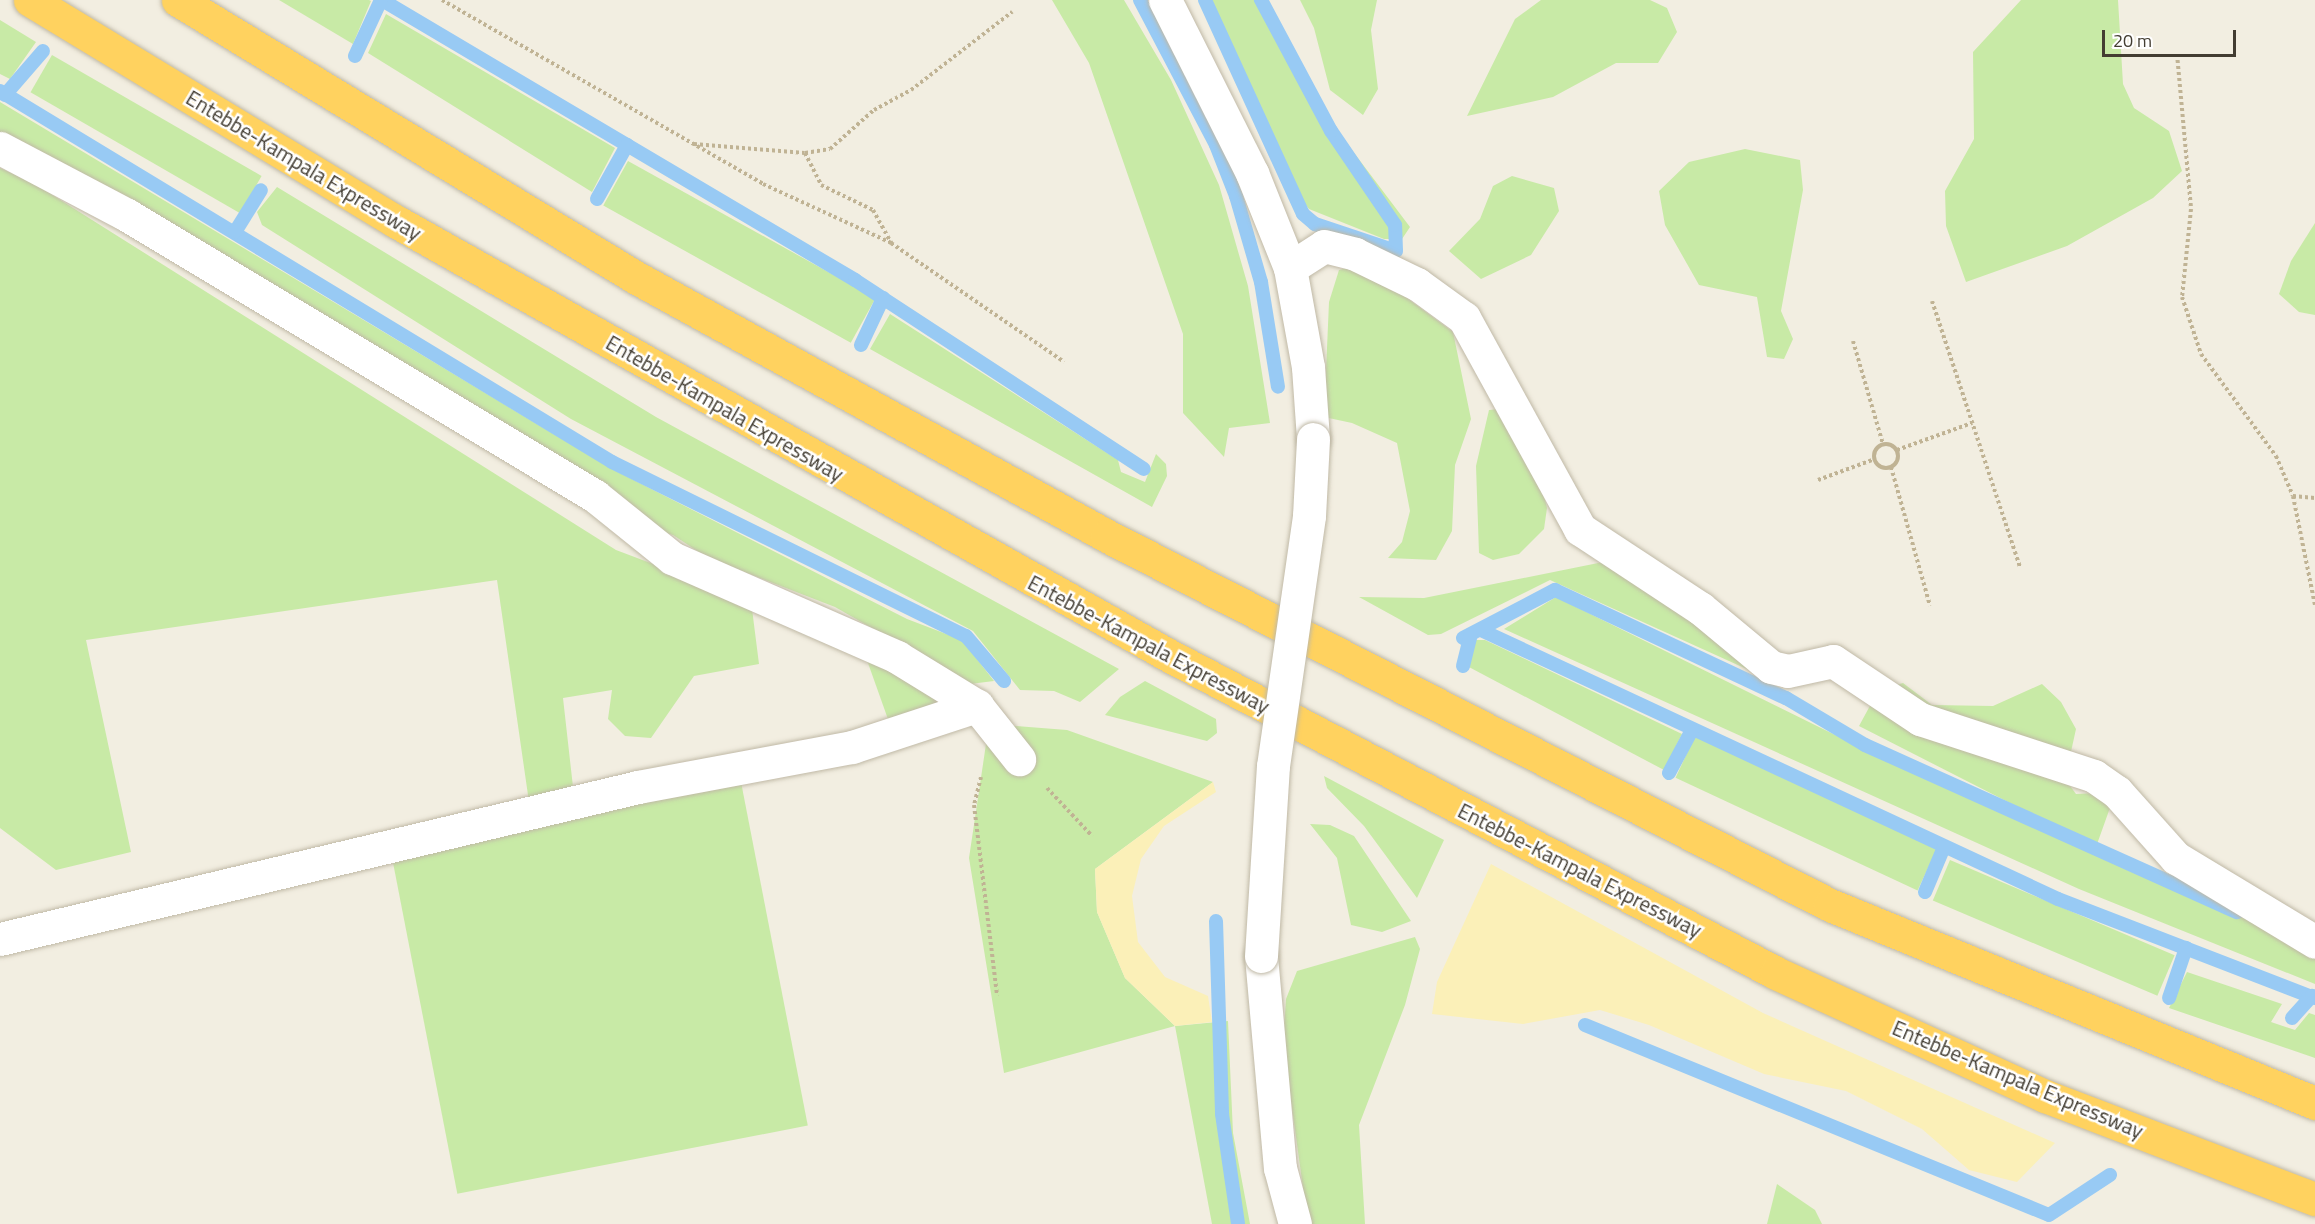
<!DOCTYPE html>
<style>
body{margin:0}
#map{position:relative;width:2315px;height:1224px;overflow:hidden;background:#f2eee1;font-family:"Titillium Web",sans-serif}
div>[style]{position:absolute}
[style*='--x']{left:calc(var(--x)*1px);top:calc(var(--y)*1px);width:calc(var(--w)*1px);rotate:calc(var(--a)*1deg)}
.green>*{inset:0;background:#c8eaa6;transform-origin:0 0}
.sand>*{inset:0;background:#fbf0b8}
.stream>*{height:14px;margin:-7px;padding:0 7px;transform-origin:7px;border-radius:7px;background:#98caf4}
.path>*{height:4px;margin-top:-2px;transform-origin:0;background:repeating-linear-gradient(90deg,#c0b394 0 3px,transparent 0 6px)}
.path>.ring{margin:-2px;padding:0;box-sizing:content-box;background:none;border:4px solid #c0b394;border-radius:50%}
.roads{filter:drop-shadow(0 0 2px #c0b9a6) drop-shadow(0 0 2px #c0b9a6)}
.minor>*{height:33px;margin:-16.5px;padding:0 16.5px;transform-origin:16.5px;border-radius:16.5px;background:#fff}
.motorway>*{height:33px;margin:-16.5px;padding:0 16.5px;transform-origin:16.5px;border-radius:16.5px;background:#ffd25f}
.bridges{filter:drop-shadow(0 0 2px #c0b9a6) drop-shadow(0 0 2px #c0b9a6)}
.minor-bridge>*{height:33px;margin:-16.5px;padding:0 16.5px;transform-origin:16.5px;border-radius:16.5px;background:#fff}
span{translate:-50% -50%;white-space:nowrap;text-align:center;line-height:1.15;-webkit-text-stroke:5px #fff;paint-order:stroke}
.street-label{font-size:21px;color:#433d32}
.scale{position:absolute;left:2102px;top:30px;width:134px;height:27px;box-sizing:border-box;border:3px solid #433d32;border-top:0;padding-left:8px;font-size:18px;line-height:21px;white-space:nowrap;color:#433d32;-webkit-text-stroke:4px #fff;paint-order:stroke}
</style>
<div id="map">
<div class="green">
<i style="clip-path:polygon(279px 0,369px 0,371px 1px,353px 44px)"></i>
<i style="clip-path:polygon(1052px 0,1124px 0,1171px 80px,1219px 185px,1248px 286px,1270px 423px,1229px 428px,1224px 457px,1183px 413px,1183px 334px,1089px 63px)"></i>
<i style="clip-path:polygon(1203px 0,1268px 0,1339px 133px,1410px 227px,1402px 239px,1384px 239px,1309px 209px,1295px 191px,1231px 49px)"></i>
<i style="clip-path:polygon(1300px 0,1377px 0,1371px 30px,1378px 89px,1363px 115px,1330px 90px,1314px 28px)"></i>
<i style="clip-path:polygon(1541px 0,1650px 0,1667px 8px,1677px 32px,1658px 63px,1616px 63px,1553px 97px,1467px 116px,1515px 19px)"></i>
<i style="clip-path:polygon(2021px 0,2118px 0,2123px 84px,2134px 108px,2169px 131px,2182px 171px,2153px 198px,2067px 246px,1966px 282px,1946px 226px,1945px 191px,1974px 139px,1973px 52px)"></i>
<i style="clip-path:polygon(386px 14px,615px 148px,592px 192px,368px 53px)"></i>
<i style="clip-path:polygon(0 20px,36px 42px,10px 79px,0 74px)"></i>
<i style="left:52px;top:55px;width:242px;height:43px;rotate:30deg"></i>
<i style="clip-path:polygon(0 102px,612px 469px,907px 619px,962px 640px,994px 681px,970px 684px,835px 607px,708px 558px,673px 535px,605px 514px,0 139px)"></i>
<i style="clip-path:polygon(1745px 149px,1800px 160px,1803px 190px,1781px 311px,1793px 339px,1784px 359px,1767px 357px,1757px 297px,1699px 285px,1665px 225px,1659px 191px,1689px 162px)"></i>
<i style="left:628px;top:161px;width:283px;height:51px;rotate:29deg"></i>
<i style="clip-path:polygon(0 168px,35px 184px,616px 550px,751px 601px,759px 664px,694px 676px,651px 738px,625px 736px,608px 719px,612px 690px,563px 698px,573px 787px,529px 802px,497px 580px,86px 640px,131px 852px,56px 870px,0 828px)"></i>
<i style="clip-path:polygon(1512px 176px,1554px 188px,1559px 211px,1531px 255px,1481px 279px,1449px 251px,1480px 219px,1493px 186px)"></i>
<i style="clip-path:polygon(277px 187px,656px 417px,1119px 669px,1080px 702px,1054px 691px,1020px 690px,973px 631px,571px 419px,262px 225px,257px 212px)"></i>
<i style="clip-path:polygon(2315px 223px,2315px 315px,2299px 312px,2279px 294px,2291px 261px)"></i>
<i style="clip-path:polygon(1351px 267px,1381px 279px,1453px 332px,1471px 419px,1455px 465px,1452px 531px,1436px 560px,1388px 558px,1402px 542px,1410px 511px,1397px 443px,1352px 423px,1324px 417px,1329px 302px,1339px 270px)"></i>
<i style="clip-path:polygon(890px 314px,1118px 460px,1121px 472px,1145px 482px,1156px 454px,1166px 464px,1167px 476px,1152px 507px,870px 349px)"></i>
<i style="clip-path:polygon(1500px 409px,1538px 472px,1547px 508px,1544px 529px,1519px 554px,1493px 560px,1479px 553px,1476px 466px,1489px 410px)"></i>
<i style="clip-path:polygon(1613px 560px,1771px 680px,1550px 580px,1441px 634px,1428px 635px,1359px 597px,1424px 598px)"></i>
<i style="clip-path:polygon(1556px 597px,1896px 765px,2203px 901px,2206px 892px,2315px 947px,2315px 984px,2079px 889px,1504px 629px)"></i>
<i style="clip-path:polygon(1474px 640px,1485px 640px,1682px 734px,1664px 770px,1467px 666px)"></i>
<i style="clip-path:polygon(863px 649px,955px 702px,889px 722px)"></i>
<i style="clip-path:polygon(1145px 681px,1216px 719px,1217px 733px,1207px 741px,1105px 715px,1120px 697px)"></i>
<i style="clip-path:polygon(1903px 683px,1932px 705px,1993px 706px,2042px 684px,2061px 702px,2076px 729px,2065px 779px,2076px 794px,2096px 793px,2111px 805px,2096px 847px,1859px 726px,1878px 691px)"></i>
<i style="clip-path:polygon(989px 724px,1067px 730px,1213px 782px,1095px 869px,1097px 912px,1125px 978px,1175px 1026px,1228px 1021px,1233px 1133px,1250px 1224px,1212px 1224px,1175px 1026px,1004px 1073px,969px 858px)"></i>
<i style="left:1695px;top:736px;width:267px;height:46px;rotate:25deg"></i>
<i style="clip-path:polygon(1324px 776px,1444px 840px,1417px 898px,1364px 826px,1327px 788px)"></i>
<i style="left:741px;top:782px;width:350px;height:357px;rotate:79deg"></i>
<i style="clip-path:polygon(1310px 824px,1330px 825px,1354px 836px,1411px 921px,1382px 932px,1351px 925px,1337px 858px)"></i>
<i style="left:1950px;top:860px;width:244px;height:44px;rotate:23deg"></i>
<i style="clip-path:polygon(1415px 937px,1420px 949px,1405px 1005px,1359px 1125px,1365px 1224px,1308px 1224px,1283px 1043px,1286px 999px,1297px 971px)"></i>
<i style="clip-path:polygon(2187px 972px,2282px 1004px,2271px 1022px,2295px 1030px,2309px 1013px,2315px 1015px,2315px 1058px,2169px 1008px)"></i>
<i style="clip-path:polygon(1777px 1184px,1815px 1210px,1822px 1224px,1767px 1224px)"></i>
</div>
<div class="sand">
<i style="clip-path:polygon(1213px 782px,1216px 792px,1164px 826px,1141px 859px,1132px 896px,1138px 942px,1165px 977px,1208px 996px,1212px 1022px,1175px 1026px,1125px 978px,1097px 912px,1095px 869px)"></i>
<i style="clip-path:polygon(1491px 864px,1763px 1013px,2055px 1143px,2017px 1182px,1969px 1170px,1922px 1129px,1846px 1091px,1764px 1074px,1649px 1025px,1600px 1010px,1523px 1024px,1432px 1014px,1437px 982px)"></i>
</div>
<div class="stream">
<i style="--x:382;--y:0;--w:550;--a:30.62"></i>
<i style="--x:855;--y:280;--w:345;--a:33.2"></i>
<i style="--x:1140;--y:0;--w:164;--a:62.3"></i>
<i style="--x:1216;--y:145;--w:55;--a:68.6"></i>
<i style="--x:1236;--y:196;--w:90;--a:73.8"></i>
<i style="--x:1261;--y:282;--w:106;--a:80.8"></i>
<i style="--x:1205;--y:0;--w:235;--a:65.4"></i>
<i style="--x:1303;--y:214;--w:16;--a:40"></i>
<i style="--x:1315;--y:224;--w:85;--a:18.4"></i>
<i style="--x:1396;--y:251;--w:26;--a:-92"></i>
<i style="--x:1395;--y:225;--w:114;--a:-124.2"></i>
<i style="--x:1331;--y:131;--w:149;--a:-118.1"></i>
<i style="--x:355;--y:56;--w:62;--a:-65.1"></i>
<i style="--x:0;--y:91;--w:716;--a:31.22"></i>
<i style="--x:612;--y:462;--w:394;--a:26.2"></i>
<i style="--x:966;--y:636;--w:59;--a:49.8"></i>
<i style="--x:5;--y:95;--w:58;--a:-49.2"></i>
<i style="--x:597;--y:199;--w:62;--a:-60.9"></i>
<i style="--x:235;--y:232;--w:49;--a:-58.2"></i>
<i style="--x:861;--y:345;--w:52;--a:-64.9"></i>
<i style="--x:1483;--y:631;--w:634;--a:24.99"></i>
<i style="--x:2058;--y:899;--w:275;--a:21.1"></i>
<i style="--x:1463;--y:638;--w:104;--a:-27.6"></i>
<i style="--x:1555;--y:590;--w:255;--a:25.1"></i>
<i style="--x:1786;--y:698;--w:92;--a:30.7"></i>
<i style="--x:1865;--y:745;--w:408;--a:24.2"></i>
<i style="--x:1463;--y:666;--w:32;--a:-76"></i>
<i style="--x:1669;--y:773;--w:49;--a:-61.9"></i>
<i style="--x:1925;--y:892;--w:49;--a:-67.1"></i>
<i style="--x:1216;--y:921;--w:193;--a:88.2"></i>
<i style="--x:1222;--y:1114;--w:111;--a:81.7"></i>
<i style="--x:2169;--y:998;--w:53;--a:-71.2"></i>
<i style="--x:2292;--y:1018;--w:30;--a:-48"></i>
<i style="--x:1585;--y:1025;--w:501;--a:22.27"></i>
<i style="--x:2049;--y:1215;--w:73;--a:-33.3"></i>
</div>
<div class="path">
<i style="--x:442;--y:0;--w:370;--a:29.8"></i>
<i style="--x:763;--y:184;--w:141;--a:24.7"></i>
<i style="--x:891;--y:243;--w:210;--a:34.5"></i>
<i style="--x:2177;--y:54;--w:156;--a:84.8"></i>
<i style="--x:2191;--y:209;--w:88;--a:95.8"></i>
<i style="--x:2182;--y:297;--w:60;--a:71.6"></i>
<i style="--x:2201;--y:354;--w:127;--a:53.7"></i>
<i style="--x:2276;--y:456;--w:43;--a:67"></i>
<i style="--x:2293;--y:496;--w:111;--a:78.6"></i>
<i style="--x:694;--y:144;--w:111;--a:4.6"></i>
<i style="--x:805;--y:153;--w:25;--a:-9"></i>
<i style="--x:830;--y:149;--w:59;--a:-41.6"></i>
<i style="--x:874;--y:110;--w:42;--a:-28.4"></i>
<i style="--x:911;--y:90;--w:128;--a:-37.7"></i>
<i style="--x:805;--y:153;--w:36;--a:63"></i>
<i style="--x:821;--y:185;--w:58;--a:25.7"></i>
<i style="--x:873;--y:210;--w:38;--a:61"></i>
<i style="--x:1932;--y:301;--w:280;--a:71.7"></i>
<i style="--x:1853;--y:341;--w:107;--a:73.8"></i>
<i class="ring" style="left:1874px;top:444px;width:20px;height:20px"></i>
<i style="--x:1897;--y:450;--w:80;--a:-19.8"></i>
<i style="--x:1891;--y:467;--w:144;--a:74.3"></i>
<i style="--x:1818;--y:480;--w:61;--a:-20.2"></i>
<i style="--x:2293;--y:496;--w:22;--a:5"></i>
<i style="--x:981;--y:777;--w:29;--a:104"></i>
<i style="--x:974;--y:805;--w:192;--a:83.1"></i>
<i style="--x:1047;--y:788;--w:66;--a:46.8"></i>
</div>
<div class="roads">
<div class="minor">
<i style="--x:1165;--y:0;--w:194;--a:63.3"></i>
<i style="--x:1252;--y:173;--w:102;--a:68.2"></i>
<i style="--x:1290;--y:268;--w:101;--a:79.7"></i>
<i style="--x:1308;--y:367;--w:72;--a:86"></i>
<i style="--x:0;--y:148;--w:144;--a:27.8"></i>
<i style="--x:127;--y:215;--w:546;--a:30.98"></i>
<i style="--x:595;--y:496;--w:99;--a:38.8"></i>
<i style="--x:672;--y:558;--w:246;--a:23.7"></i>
<i style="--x:897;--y:657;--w:94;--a:31.5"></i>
<i style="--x:977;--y:706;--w:68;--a:51.6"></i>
<i style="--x:1290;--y:268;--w:40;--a:-32.9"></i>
<i style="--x:1324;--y:246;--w:32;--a:14"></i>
<i style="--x:1355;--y:254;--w:69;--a:25.8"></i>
<i style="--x:1417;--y:284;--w:58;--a:35.9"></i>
<i style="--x:1464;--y:318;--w:241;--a:61.2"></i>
<i style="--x:1580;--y:529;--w:144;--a:33.4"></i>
<i style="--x:1700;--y:608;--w:92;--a:39.7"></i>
<i style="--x:1771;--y:667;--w:17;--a:13"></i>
<i style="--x:1788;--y:671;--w:46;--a:-12.5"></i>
<i style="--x:1833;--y:661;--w:105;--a:33.7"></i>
<i style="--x:1920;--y:719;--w:183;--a:18.1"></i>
<i style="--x:2094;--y:776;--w:28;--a:35"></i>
<i style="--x:2117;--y:792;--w:89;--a:48.2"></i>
<i style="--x:2176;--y:858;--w:162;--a:31.1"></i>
<i style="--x:0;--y:939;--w:656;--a:-13.4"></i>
<i style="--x:638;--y:787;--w:218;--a:-10.6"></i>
<i style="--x:852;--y:747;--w:132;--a:-18.2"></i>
<i style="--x:1261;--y:956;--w:213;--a:84.9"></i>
<i style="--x:1280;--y:1168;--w:58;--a:75"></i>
</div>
<div class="motorway">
<i style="--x:30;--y:0;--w:427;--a:31.2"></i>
<i style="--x:395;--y:221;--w:889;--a:29.31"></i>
<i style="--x:1170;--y:656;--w:684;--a:27.61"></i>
<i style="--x:1776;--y:973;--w:296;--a:24.6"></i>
<i style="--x:2045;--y:1096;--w:289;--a:20.9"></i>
<i style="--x:178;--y:0;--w:534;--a:31.22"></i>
<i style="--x:635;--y:277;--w:538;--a:28.75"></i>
<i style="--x:1107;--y:536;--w:812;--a:27.04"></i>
<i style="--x:1830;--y:905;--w:524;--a:22.21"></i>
</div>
</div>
<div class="bridges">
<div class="minor-bridge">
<i style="--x:1261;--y:956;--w:190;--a:-86.4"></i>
<i style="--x:1273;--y:766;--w:253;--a:-81.8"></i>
<i style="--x:1309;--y:516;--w:77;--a:-87"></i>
</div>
</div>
<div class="street-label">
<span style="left:304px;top:165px;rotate:31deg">Entebbe-Kampala Expressway</span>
<span style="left:725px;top:408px;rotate:30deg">Entebbe-Kampala Expressway</span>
<span style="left:1149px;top:644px;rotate:28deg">Entebbe-Kampala Expressway</span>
<span style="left:1580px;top:870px;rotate:27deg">Entebbe-Kampala Expressway</span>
<span style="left:2018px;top:1079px;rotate:23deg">Entebbe-Kampala Expressway</span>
</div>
<div class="scale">20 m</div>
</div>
